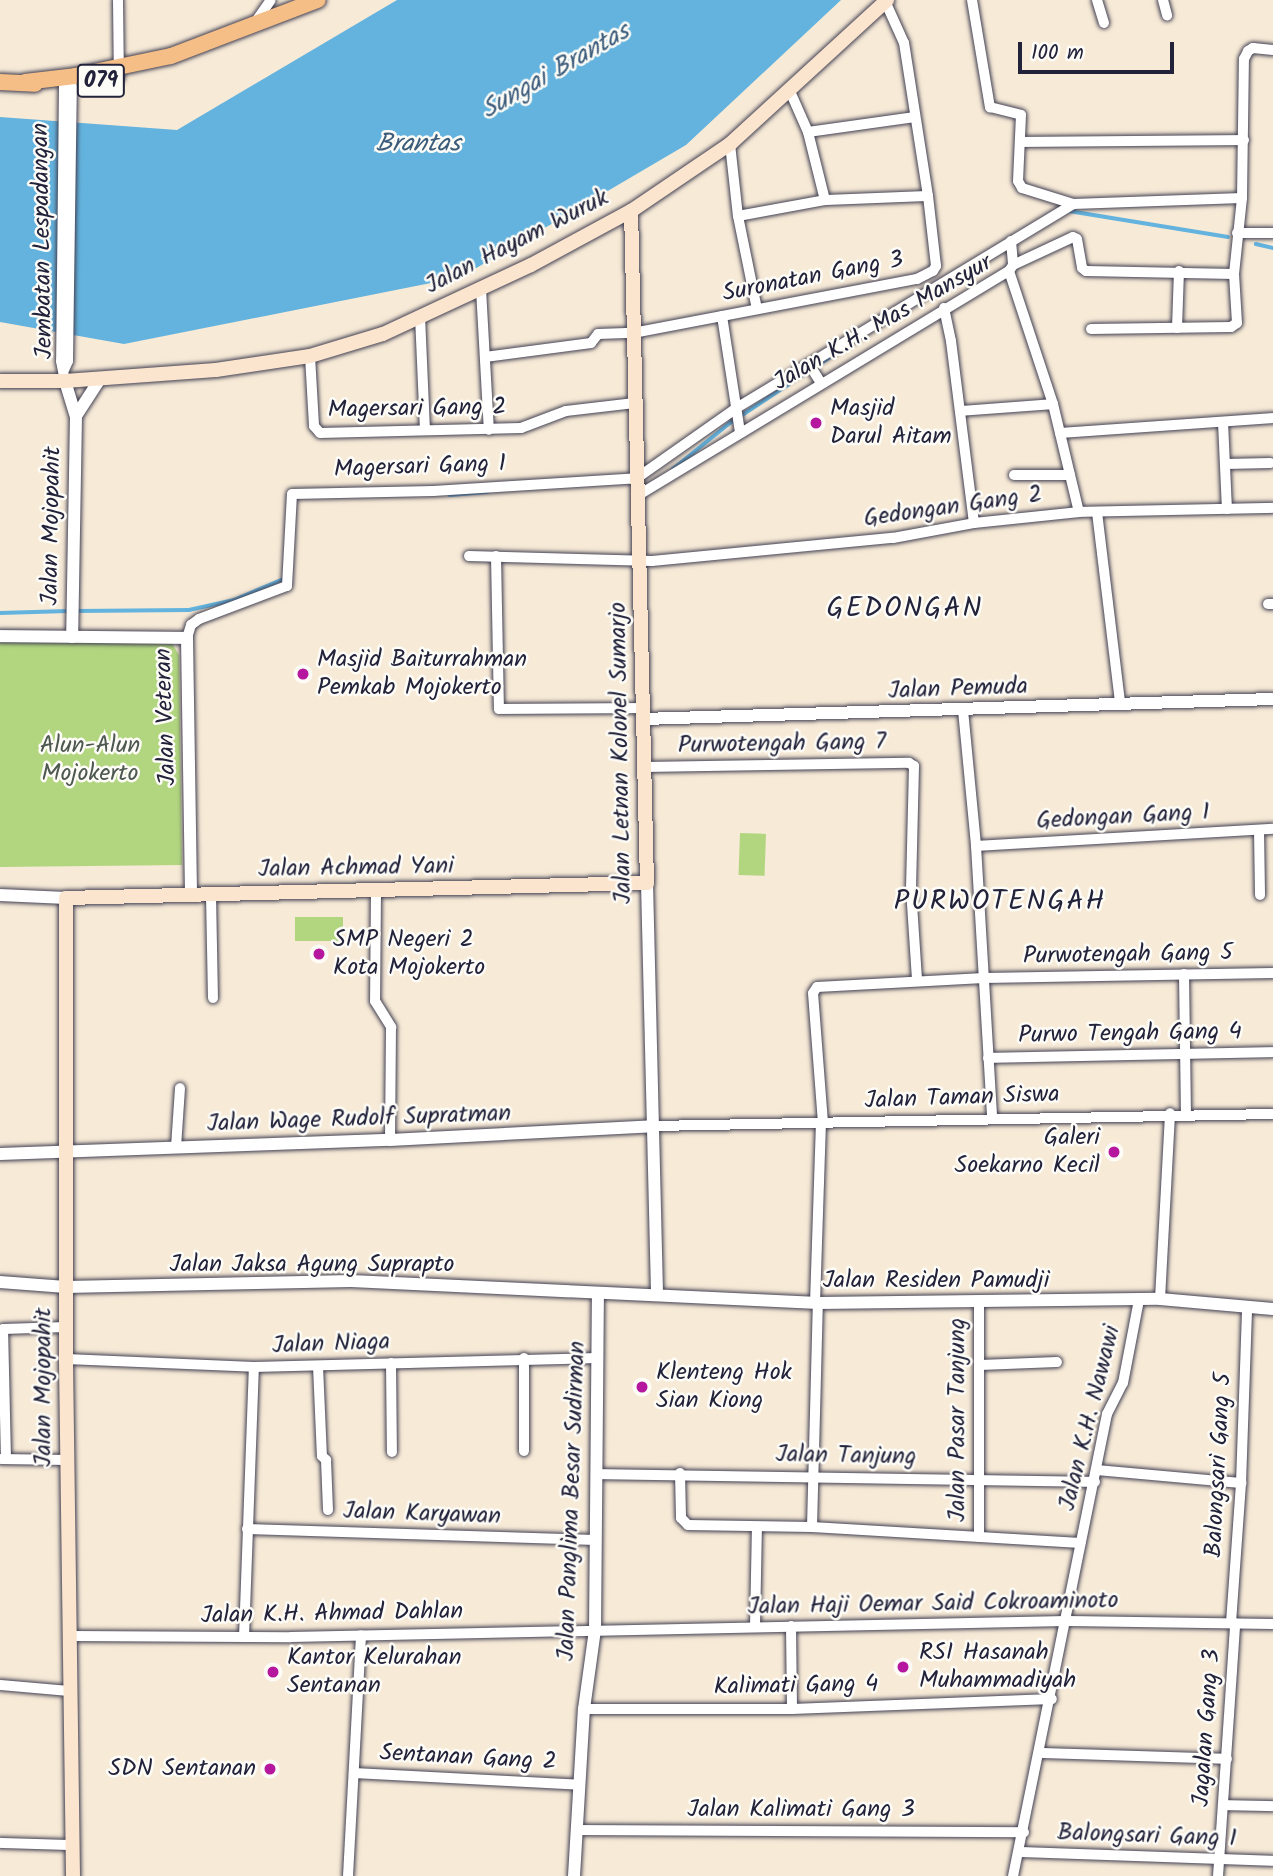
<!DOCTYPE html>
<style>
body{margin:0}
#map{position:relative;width:1273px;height:1876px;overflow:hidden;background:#f7ead7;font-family:Kalam,sans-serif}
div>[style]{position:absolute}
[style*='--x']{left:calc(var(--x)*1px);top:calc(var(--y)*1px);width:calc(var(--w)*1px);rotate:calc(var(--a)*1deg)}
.green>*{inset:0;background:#b2d680;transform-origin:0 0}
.water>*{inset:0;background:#63b3de}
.stream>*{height:3.5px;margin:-1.75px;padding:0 1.75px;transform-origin:1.75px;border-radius:1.75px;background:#63b3de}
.roads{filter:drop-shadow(0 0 2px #424052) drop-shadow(0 0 2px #424052)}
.minor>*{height:10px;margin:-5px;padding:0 5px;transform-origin:5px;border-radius:5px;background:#fff}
.tertiary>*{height:12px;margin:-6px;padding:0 6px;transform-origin:6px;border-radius:6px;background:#fff}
.secondary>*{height:14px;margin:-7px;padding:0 7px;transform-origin:7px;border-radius:7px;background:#fbe5cf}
.primary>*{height:16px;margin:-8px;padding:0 8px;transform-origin:8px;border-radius:8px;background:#f6be87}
.dots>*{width:19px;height:19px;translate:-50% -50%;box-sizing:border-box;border:4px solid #fdfcf7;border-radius:50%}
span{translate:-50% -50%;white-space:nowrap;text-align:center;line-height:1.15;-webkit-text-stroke:5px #fdfcf7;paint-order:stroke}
.shield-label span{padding:2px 5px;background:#fdfcf7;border:2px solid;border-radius:5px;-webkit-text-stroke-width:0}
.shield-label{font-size:23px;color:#22223b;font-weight:700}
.street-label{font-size:24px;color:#22223b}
.poi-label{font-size:24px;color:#22223b}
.left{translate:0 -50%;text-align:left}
.right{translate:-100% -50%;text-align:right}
.park-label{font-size:24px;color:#4d5850}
.water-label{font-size:26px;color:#3c5c7c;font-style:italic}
.quarter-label{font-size:28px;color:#22223b;letter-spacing:2px}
.scale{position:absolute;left:1018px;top:42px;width:156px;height:32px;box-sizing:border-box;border:4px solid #22223b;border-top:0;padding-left:9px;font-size:21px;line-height:24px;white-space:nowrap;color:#22223b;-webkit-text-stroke:5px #fdfcf7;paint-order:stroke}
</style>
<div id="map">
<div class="green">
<i style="clip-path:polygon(0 643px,172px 643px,179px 655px,182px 865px,0 867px)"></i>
<i style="left:740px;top:833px;width:26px;height:42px;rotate:2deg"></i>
<i style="left:295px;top:917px;width:48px;height:24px"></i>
</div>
<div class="water">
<i style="clip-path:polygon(397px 0,841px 0,686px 145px,461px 277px,124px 344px,0 322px,0 117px,177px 130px)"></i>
</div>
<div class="stream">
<i style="--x:1069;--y:211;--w:161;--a:9.3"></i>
<i style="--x:1256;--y:244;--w:17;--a:13"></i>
<i style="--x:673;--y:469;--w:73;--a:-38.9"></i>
<i style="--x:730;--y:423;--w:129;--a:-33.3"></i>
<i style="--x:450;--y:495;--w:38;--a:-5"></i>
<i style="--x:76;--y:611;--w:113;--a:-0.5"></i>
<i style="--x:189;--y:610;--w:46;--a:-12.5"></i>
<i style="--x:234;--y:600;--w:56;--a:-22.9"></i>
<i style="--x:0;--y:613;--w:68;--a:-1.7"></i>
</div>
<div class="roads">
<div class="minor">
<i style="--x:118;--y:0;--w:78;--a:89.3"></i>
<i style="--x:972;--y:0;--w:109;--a:80.5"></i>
<i style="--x:990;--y:107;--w:32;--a:14"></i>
<i style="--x:1021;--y:115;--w:66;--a:92.6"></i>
<i style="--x:1018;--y:181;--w:8;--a:60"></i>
<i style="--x:1022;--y:188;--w:53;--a:17.4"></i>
<i style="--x:1073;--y:204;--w:169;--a:-2"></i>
<i style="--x:1097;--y:0;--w:24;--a:73"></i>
<i style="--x:1163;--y:0;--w:16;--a:75"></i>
<i style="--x:254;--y:24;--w:29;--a:-55"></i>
<i style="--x:64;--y:86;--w:275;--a:90.6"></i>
<i style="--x:61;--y:361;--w:20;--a:79"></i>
<i style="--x:789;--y:89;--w:47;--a:66.2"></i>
<i style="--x:808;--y:132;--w:70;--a:76"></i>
<i style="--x:808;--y:132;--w:108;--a:-8"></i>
<i style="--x:1021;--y:142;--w:223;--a:-0.5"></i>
<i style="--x:730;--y:144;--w:72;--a:83.7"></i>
<i style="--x:738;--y:216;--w:95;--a:78.5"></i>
<i style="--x:738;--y:216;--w:88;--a:-10.4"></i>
<i style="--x:825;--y:200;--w:103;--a:-2.2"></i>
<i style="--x:1237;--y:233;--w:36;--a:0"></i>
<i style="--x:1011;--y:241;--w:24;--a:85"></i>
<i style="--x:1009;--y:271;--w:140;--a:71.7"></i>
<i style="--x:1053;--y:404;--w:111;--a:76.5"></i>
<i style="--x:481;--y:289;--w:141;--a:86.8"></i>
<i style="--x:944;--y:308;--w:34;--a:78"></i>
<i style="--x:951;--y:341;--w:183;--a:82.8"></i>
<i style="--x:420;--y:316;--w:114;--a:87.5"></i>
<i style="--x:722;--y:316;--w:117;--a:81.2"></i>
<i style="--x:1177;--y:328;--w:57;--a:-88"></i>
<i style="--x:1091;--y:329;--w:140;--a:-0.8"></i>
<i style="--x:1231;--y:327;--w:7;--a:-34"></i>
<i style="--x:1237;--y:323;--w:49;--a:-93.5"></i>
<i style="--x:1234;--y:274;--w:76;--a:-84"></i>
<i style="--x:1242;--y:198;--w:139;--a:-89.2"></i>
<i style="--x:1244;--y:59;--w:9;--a:-63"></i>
<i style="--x:1248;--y:51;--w:6;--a:-31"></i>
<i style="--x:1253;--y:48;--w:20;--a:6"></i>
<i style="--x:310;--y:356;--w:70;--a:86.7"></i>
<i style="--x:314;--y:426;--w:9;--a:49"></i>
<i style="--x:320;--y:433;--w:201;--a:-1.4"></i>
<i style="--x:521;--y:428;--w:48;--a:-20.7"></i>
<i style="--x:566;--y:411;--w:69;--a:-6.6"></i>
<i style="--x:485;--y:357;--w:107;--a:-7.5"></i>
<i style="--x:591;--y:343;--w:11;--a:-52"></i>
<i style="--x:598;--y:334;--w:35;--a:-2"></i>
<i style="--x:633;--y:333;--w:289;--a:-10.8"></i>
<i style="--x:917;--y:279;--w:18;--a:-27"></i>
<i style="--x:933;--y:271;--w:6;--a:-59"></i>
<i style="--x:936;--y:266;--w:70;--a:-96.5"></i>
<i style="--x:928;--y:196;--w:155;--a:-98.9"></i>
<i style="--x:904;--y:43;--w:46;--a:-114.3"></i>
<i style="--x:809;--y:364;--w:22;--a:58"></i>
<i style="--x:64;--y:370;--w:10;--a:-66"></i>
<i style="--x:68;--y:361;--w:275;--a:-89.2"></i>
<i style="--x:960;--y:411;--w:93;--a:-4.3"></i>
<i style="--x:1223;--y:422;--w:87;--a:87.4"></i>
<i style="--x:1060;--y:433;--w:214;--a:-4"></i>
<i style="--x:1225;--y:464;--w:45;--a:-1.3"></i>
<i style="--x:1014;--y:475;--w:56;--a:0"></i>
<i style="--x:637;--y:496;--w:435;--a:-31.2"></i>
<i style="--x:1009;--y:271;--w:7;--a:-56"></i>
<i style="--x:1013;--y:265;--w:66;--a:-25"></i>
<i style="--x:1073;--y:237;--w:4;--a:27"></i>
<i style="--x:1077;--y:239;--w:29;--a:80"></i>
<i style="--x:1082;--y:268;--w:5;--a:37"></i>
<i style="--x:1086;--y:271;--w:148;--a:1.2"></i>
<i style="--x:1097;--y:512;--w:192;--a:83.1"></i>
<i style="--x:469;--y:556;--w:183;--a:1.6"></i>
<i style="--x:652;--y:561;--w:242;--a:-5.5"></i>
<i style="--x:893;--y:538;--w:82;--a:-10.5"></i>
<i style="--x:974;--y:523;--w:106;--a:-6"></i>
<i style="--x:1079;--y:512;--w:194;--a:-1.2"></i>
<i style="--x:496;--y:556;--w:153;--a:88.9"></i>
<i style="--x:499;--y:709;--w:144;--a:-0.4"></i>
<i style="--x:1268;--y:604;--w:5;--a:0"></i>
<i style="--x:187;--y:638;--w:14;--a:-73"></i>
<i style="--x:191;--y:625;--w:10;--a:-37"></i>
<i style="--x:199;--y:619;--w:94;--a:-20.6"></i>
<i style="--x:287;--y:586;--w:92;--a:-86.9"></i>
<i style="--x:292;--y:494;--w:141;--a:-1.2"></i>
<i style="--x:433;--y:491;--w:204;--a:-3.6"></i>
<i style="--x:637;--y:478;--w:120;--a:-35.1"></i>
<i style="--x:735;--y:409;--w:395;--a:-31.2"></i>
<i style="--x:963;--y:710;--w:137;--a:84.5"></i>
<i style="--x:976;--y:846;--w:273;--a:86.6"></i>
<i style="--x:644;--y:767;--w:265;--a:-0.9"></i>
<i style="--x:909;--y:763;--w:6;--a:31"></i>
<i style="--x:914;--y:766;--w:123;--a:91.4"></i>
<i style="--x:911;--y:889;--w:91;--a:86.2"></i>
<i style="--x:1259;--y:830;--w:65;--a:89.1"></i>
<i style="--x:976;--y:846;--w:297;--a:-3.3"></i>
<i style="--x:376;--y:891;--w:110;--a:90.5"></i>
<i style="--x:375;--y:1001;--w:31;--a:58"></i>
<i style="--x:391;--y:1027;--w:113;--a:90.5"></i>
<i style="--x:211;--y:895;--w:103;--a:88.9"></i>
<i style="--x:1184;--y:974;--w:139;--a:89.2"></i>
<i style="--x:988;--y:1058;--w:285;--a:-1.2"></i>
<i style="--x:823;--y:1123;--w:130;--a:-94.4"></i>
<i style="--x:813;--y:993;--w:7;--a:-56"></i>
<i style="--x:817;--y:987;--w:167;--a:-3.1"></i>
<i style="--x:984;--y:978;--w:289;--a:-1"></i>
<i style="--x:653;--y:1126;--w:620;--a:-1.11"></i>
<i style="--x:176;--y:1147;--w:59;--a:-86.1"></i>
<i style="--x:1160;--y:1299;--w:186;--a:-86.9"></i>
<i style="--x:815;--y:1303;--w:180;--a:-88.1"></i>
<i style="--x:66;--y:1359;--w:188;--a:2.4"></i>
<i style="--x:254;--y:1367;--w:343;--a:-1.5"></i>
<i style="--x:391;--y:1363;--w:89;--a:89.4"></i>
<i style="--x:980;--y:1365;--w:77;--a:-2.2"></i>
<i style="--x:318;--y:1366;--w:90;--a:87.5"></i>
<i style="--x:322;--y:1456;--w:6;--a:45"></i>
<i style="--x:326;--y:1460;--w:50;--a:87.7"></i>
<i style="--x:524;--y:1451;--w:93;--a:-90"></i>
<i style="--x:1;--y:1459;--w:66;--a:0.9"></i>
<i style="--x:6;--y:1459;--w:130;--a:-91.3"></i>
<i style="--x:3;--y:1329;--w:63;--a:-1.8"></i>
<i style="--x:1096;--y:1470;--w:146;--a:5.1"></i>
<i style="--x:680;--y:1473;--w:45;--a:88.7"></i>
<i style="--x:681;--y:1518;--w:10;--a:45"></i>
<i style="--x:688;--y:1525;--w:124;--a:0.9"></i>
<i style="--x:812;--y:1527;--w:269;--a:3.4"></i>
<i style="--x:596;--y:1474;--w:499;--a:0.9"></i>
<i style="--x:812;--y:1527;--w:224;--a:-88.5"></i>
<i style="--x:247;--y:1529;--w:349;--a:1.8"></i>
<i style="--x:979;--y:1537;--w:234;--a:-90"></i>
<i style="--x:1231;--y:1623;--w:140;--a:-85.9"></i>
<i style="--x:1241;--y:1483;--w:175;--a:-88"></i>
<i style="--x:791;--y:1626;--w:83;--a:89.3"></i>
<i style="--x:755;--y:1627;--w:100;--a:-88.9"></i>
<i style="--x:71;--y:1636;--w:220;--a:0.3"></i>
<i style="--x:291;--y:1637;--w:775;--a:-1.18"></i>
<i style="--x:1066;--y:1621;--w:207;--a:0.8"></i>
<i style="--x:244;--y:1637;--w:270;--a:-87.9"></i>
<i style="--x:0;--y:1685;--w:70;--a:4.9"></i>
<i style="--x:584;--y:1709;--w:208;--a:0"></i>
<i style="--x:792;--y:1709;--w:260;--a:-2.2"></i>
<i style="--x:1040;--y:1753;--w:187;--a:1.8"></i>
<i style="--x:354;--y:1773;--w:226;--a:3"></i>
<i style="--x:1224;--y:1805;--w:49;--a:1.2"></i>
<i style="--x:578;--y:1830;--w:446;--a:0.3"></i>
<i style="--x:0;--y:1843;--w:72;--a:1.6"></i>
<i style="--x:1019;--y:1852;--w:254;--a:2"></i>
<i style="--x:348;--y:1876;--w:241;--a:-86.9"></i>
<i style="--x:1013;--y:1876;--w:471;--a:-78.5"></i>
<i style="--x:1107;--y:1414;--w:35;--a:-63"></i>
<i style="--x:1123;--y:1383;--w:85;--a:-79.1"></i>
<i style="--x:1218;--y:1876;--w:253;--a:-86.1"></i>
</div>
<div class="tertiary">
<i style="--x:65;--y:381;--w:37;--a:73"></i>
<i style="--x:76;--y:416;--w:221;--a:91"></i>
<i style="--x:76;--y:416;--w:44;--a:-57"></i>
<i style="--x:0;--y:636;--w:187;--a:0.6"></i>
<i style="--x:187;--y:638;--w:257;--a:89.1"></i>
<i style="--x:643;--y:719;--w:630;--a:-1.82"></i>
<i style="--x:647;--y:883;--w:412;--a:88.6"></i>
<i style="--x:0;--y:895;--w:66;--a:2.6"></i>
<i style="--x:0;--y:1154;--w:390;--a:-2.1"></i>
<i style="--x:390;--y:1140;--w:263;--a:-3"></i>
<i style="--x:0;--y:1282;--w:66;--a:4.3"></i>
<i style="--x:66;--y:1287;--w:285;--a:-1.2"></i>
<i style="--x:351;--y:1281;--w:468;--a:2.7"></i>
<i style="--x:818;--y:1303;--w:342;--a:-0.7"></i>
<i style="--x:1160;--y:1299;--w:113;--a:5.1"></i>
<i style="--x:574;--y:1876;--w:167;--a:-86.6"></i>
<i style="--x:584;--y:1709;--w:80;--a:-82.1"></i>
<i style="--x:595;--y:1630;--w:336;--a:-89.5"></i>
</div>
<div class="secondary">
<i style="--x:0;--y:381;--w:65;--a:0"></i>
<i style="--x:65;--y:381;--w:151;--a:-4.2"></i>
<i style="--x:216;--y:370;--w:95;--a:-8.5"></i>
<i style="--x:310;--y:356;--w:76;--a:-16.8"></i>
<i style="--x:383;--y:334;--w:163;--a:-25"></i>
<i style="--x:531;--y:265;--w:114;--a:-28.4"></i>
<i style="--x:631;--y:211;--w:120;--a:-34.1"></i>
<i style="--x:730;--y:144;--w:213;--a:-42.5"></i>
<i style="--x:73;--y:1876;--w:517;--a:-90.78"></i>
<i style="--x:66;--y:1359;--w:461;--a:-90"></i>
<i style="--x:66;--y:898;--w:581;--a:-1.48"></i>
<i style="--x:647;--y:883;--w:672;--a:-91.36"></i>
</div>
<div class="primary">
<i style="--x:0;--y:82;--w:35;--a:3"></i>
<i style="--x:25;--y:82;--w:50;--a:-6.8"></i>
<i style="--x:75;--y:76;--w:98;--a:-11.8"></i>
<i style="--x:171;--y:56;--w:157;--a:-20.9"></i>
</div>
</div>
<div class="dots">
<i style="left:816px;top:423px;background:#b5179e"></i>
<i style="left:303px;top:674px;background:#b5179e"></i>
<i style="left:319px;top:954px;background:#b5179e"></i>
<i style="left:1114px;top:1152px;background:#b5179e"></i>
<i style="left:642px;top:1387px;background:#b5179e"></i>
<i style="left:903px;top:1667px;background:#b5179e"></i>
<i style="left:273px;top:1672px;background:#b5179e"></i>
<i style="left:270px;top:1769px;background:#b5179e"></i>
</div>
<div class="shield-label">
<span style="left:101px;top:81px">079</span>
</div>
<div class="street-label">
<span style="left:43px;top:241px;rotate:-91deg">Jembatan Lespadangan</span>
<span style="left:517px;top:242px;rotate:-27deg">Jalan Hayam Wuruk</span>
<span style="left:813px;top:277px;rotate:-11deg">Suronatan Gang 3</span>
<span style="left:883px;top:323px;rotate:-30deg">Jalan K.H. Mas Mansyur</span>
<span style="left:417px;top:409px;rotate:-1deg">Magersari Gang 2</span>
<span style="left:420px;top:467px;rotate:-2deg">Magersari Gang 1</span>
<span style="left:953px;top:507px;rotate:-8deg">Gedongan Gang 2</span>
<span style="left:52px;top:526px;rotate:-89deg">Jalan Mojopahit</span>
<span style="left:958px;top:689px;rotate:-2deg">Jalan Pemuda</span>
<span style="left:166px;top:717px;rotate:-92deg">Jalan Veteran</span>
<span style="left:782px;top:744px;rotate:-1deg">Purwotengah Gang 7</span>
<span style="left:621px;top:753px;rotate:-91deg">Jalan Letnan Kolonel Sumarjo</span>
<span style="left:1123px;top:817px;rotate:-3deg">Gedongan Gang 1</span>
<span style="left:356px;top:868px;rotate:-1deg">Jalan Achmad Yani</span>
<span style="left:1128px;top:955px;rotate:-1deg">Purwotengah Gang 5</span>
<span style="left:1130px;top:1034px;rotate:-1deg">Purwo Tengah Gang 4</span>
<span style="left:962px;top:1098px;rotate:-2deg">Jalan Taman Siswa</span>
<span style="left:359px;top:1119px;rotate:-2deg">Jalan Wage Rudolf Supratman</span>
<span style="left:312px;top:1265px">Jalan Jaksa Agung Suprapto</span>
<span style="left:936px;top:1281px">Jalan Residen Pamudji</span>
<span style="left:331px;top:1344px;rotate:-2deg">Jalan Niaga</span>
<span style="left:44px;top:1387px;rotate:-90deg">Jalan Mojopahit</span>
<span style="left:1090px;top:1418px;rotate:-76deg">Jalan K.H. Nawawi</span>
<span style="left:958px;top:1420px;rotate:-90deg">Jalan Pasar Tanjung</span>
<span style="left:846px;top:1456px;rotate:1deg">Jalan Tanjung</span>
<span style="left:1219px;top:1465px;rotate:-87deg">Balongsari Gang 5</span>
<span style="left:572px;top:1501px;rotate:-88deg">Jalan Panglima Besar Sudirman</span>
<span style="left:422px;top:1514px;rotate:2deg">Jalan Karyawan</span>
<span style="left:933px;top:1604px;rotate:-1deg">Jalan Haji Oemar Said Cokroaminoto</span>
<span style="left:332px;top:1614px;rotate:-1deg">Jalan K.H. Ahmad Dahlan</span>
<span style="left:796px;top:1686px;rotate:-1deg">Kalimati Gang 4</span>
<span style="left:1207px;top:1728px;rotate:-86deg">Jagalan Gang 3</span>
<span style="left:468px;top:1758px;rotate:3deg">Sentanan Gang 2</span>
<span style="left:801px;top:1810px">Jalan Kalimati Gang 3</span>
<span style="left:1147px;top:1836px;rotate:2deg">Balongsari Gang 1</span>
</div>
<div class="poi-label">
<span class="left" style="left:830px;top:423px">Masjid<br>Darul Aitam</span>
<span class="left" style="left:317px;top:674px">Masjid Baiturrahman<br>Pemkab Mojokerto</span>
<span class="left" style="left:333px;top:954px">SMP Negeri 2<br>Kota Mojokerto</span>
<span class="right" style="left:1100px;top:1152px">Galeri<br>Soekarno Kecil</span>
<span class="left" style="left:656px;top:1387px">Klenteng Hok<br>Sian Kiong</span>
<span class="left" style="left:919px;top:1667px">RSI Hasanah<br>Muhammadiyah</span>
<span class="left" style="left:287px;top:1672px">Kantor Kelurahan<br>Sentanan</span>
<span class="right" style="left:256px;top:1769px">SDN Sentanan</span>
</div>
<div class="park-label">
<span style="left:90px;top:760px">Alun-Alun<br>Mojokerto</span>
</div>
<div class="water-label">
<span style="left:556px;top:72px;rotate:-30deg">Sungai Brantas</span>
<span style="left:418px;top:145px">Brantas</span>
</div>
<div class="quarter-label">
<span style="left:905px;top:609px">GEDONGAN</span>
<span style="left:1000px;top:902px">PURWOTENGAH</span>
</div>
<div class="scale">100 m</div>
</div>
